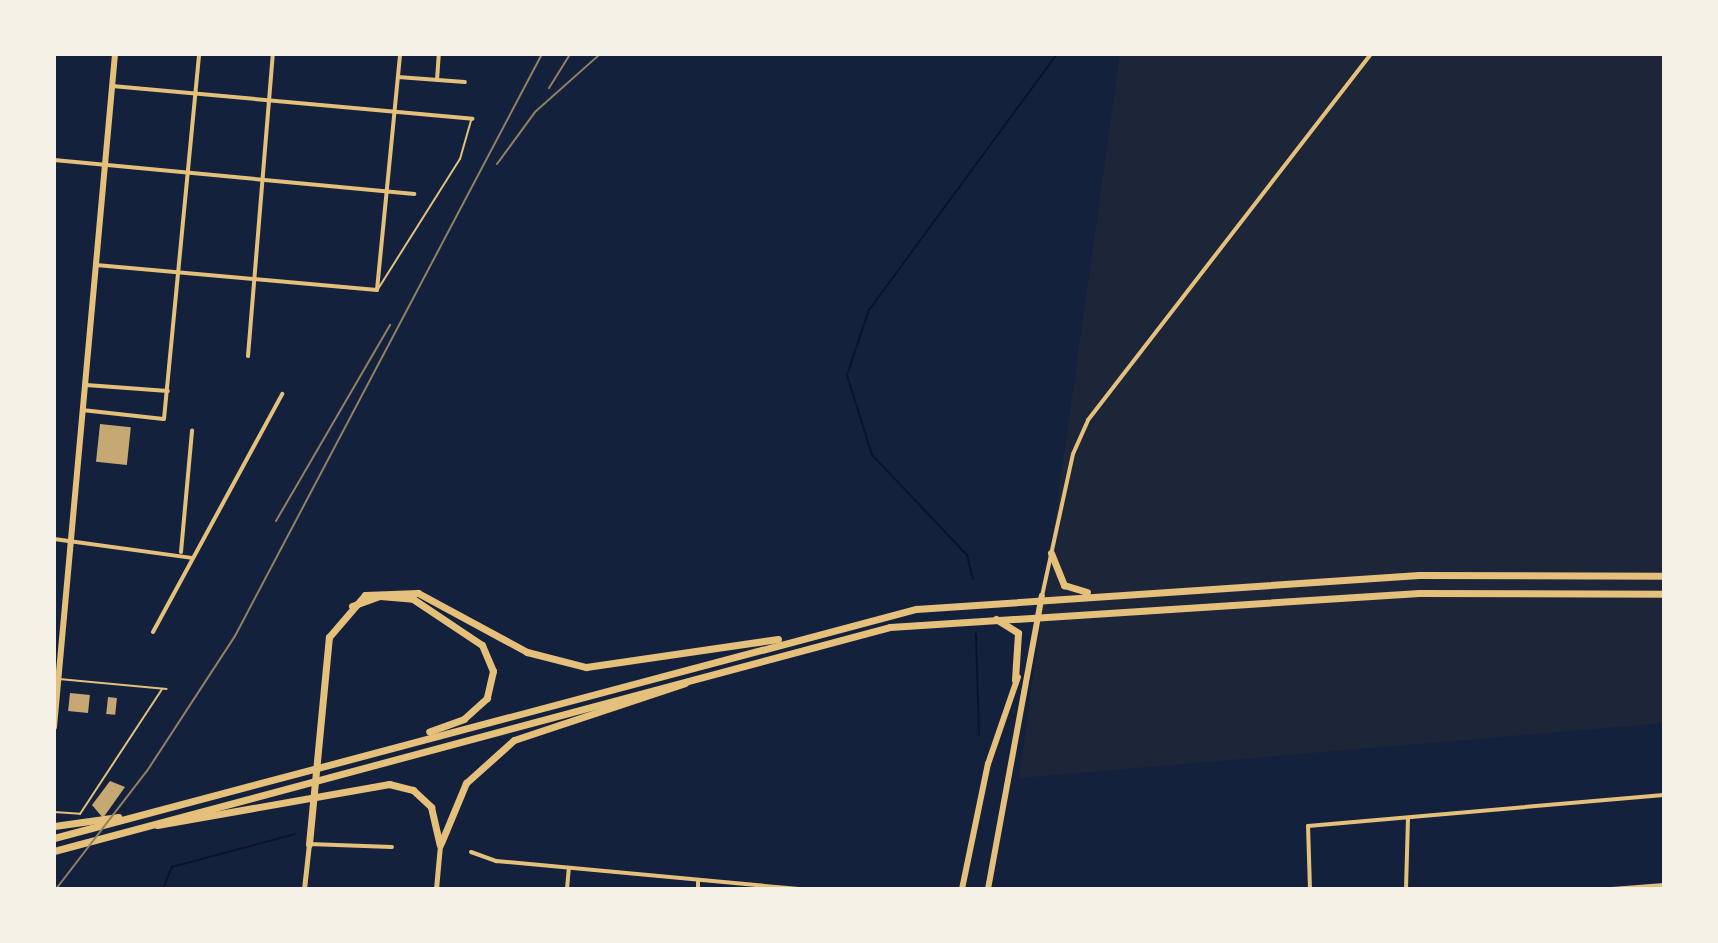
<!DOCTYPE html>
<style>
body{margin:0}
#map{position:relative;width:1718px;height:943px;overflow:hidden;background:#14213d;font-family:Roboto,sans-serif}
div>[style]{position:absolute}
[style*='--x']{left:calc(var(--x)*1px);top:calc(var(--y)*1px);width:calc(var(--w)*1px);rotate:calc(var(--a)*1deg)}
.green>*{inset:0;background:#1d2539}
.stream>*{height:2px;margin:-1px;padding:0 1px;transform-origin:1px;border-radius:1px;background:#0b132b}
.building>*{inset:0;background:#c6a872;transform-origin:0 0}
.service>*{height:2px;margin:-1px;padding:0 1px;transform-origin:1px;border-radius:1px;background:#e5c07b}
.minor>*{height:4px;margin:-2px;padding:0 2px;transform-origin:2px;border-radius:2px;background:#e5c07b}
.tertiary>*{height:5px;margin:-2.5px;padding:0 2.5px;transform-origin:2.5px;border-radius:2.5px;background:#e5c07b}
.secondary>*{height:6px;margin:-3px;padding:0 3px;transform-origin:3px;border-radius:3px;background:#e5c07b}
.trunk>*{height:7px;margin:-3.5px;padding:0 3.5px;transform-origin:3.5px;border-radius:3.5px;background:#e5c07b}
.rail>*{height:2px;margin:-1px;padding:0 1px;transform-origin:1px;border-radius:1px;background:#918062}
span{translate:-50% -50%;white-space:nowrap;text-align:center;line-height:1.15;-webkit-text-stroke:6px #f6f1e7;paint-order:stroke}
.frame{position:absolute;inset:0;border:56px solid #f6f1e7;pointer-events:none}
</style>
<div id="map">
<div class="green">
<i style="clip-path:polygon(1120px 54px,1664px 54px,1664px 723px,1019px 778px)"></i>
</div>
<div class="stream">
<i style="--x:973;--y:579;--w:25;--a:-104"></i>
<i style="--x:967;--y:555;--w:138;--a:-133.5"></i>
<i style="--x:872;--y:455;--w:84;--a:-107.4"></i>
<i style="--x:847;--y:375;--w:69;--a:-71.3"></i>
<i style="--x:869;--y:310;--w:318;--a:-53.7"></i>
<i style="--x:976;--y:634;--w:101;--a:88.3"></i>
<i style="--x:163;--y:889;--w:24;--a:-68"></i>
<i style="--x:172;--y:867;--w:127;--a:-15"></i>
</div>
<div class="building">
<i style="left:100px;top:424px;width:31px;height:38px;rotate:6deg"></i>
<i style="left:70px;top:693px;width:20px;height:18px;rotate:6deg"></i>
<i style="left:108px;top:697px;width:9px;height:17px;rotate:6deg"></i>
<i style="clip-path:polygon(110px 781px,125px 787px,103px 818px,92px 805px)"></i>
</div>
<div class="service">
<i style="--x:378;--y:289;--w:154;--a:-57.8"></i>
<i style="--x:460;--y:159;--w:40;--a:-74"></i>
<i style="--x:59;--y:679;--w:108;--a:5.3"></i>
<i style="--x:54;--y:812;--w:26;--a:4"></i>
<i style="--x:80;--y:814;--w:149;--a:-56.7"></i>
</div>
<div class="minor">
<i style="--x:398;--y:77;--w:67;--a:4.3"></i>
<i style="--x:437;--y:80;--w:26;--a:-86"></i>
<i style="--x:112;--y:86;--w:362;--a:5.2"></i>
<i style="--x:54;--y:160;--w:362;--a:5.4"></i>
<i style="--x:96;--y:265;--w:282;--a:5.1"></i>
<i style="--x:377;--y:290;--w:237;--a:-84.4"></i>
<i style="--x:248;--y:356;--w:303;--a:-85.3"></i>
<i style="--x:86;--y:385;--w:82;--a:4.2"></i>
<i style="--x:82;--y:410;--w:82;--a:6.3"></i>
<i style="--x:164;--y:419;--w:367;--a:-84.5"></i>
<i style="--x:54;--y:539;--w:139;--a:7.8"></i>
<i style="--x:181;--y:552;--w:122;--a:-84.8"></i>
<i style="--x:1042;--y:596;--w:145;--a:-77.7"></i>
<i style="--x:1073;--y:454;--w:37;--a:-66"></i>
<i style="--x:1088;--y:420;--w:463;--a:-52.3"></i>
<i style="--x:153;--y:632;--w:271;--a:-61.5"></i>
<i style="--x:309;--y:844;--w:83;--a:2.1"></i>
<i style="--x:471;--y:852;--w:27;--a:20"></i>
<i style="--x:496;--y:861;--w:304;--a:5.3"></i>
<i style="--x:567;--y:889;--w:21;--a:-85"></i>
<i style="--x:698;--y:889;--w:9;--a:-90"></i>
<i style="--x:1310;--y:889;--w:63;--a:-91.8"></i>
<i style="--x:1308;--y:826;--w:357;--a:-5"></i>
<i style="--x:1406;--y:889;--w:70;--a:-88.4"></i>
<i style="--x:1612;--y:889;--w:52;--a:-4.4"></i>
</div>
<div class="tertiary">
<i style="--x:304;--y:889;--w:45;--a:-83.7"></i>
<i style="--x:436;--y:889;--w:44;--a:-84.8"></i>
</div>
<div class="secondary">
<i style="--x:54;--y:727;--w:676;--a:-84.82"></i>
<i style="--x:962;--y:889;--w:128;--a:-78.3"></i>
<i style="--x:988;--y:764;--w:92;--a:-71"></i>
<i style="--x:988;--y:889;--w:298;--a:-79.6"></i>
</div>
<div class="trunk">
<i style="--x:1051;--y:553;--w:35;--a:68"></i>
<i style="--x:1064;--y:585;--w:24;--a:17"></i>
<i style="--x:352;--y:606;--w:30;--a:-20"></i>
<i style="--x:380;--y:596;--w:33;--a:5"></i>
<i style="--x:413;--y:599;--w:83;--a:33.7"></i>
<i style="--x:482;--y:645;--w:28;--a:67"></i>
<i style="--x:493;--y:671;--w:28;--a:103"></i>
<i style="--x:487;--y:698;--w:31;--a:138"></i>
<i style="--x:464;--y:719;--w:37;--a:160"></i>
<i style="--x:996;--y:619;--w:26;--a:32"></i>
<i style="--x:1018;--y:633;--w:47;--a:93.7"></i>
<i style="--x:157;--y:825;--w:236;--a:-10"></i>
<i style="--x:389;--y:784;--w:25;--a:14"></i>
<i style="--x:413;--y:790;--w:25;--a:43"></i>
<i style="--x:431;--y:807;--w:39;--a:77"></i>
<i style="--x:54;--y:826;--w:65;--a:-8"></i>
<i style="--x:54;--y:838;--w:892;--a:-14.88"></i>
<i style="--x:916;--y:609;--w:504;--a:-3.87"></i>
<i style="--x:1419;--y:575;--w:245;--a:0.2"></i>
<i style="--x:441;--y:843;--w:65;--a:-67.4"></i>
<i style="--x:466;--y:783;--w:64;--a:-41.9"></i>
<i style="--x:514;--y:740;--w:180;--a:-18.4"></i>
<i style="--x:309;--y:844;--w:208;--a:-84.5"></i>
<i style="--x:329;--y:637;--w:55;--a:-49.4"></i>
<i style="--x:365;--y:595;--w:53;--a:-2.2"></i>
<i style="--x:418;--y:593;--w:124;--a:28.4"></i>
<i style="--x:527;--y:652;--w:61;--a:14.3"></i>
<i style="--x:586;--y:667;--w:194;--a:-8.3"></i>
<i style="--x:54;--y:851;--w:865;--a:-15"></i>
<i style="--x:890;--y:627;--w:530;--a:-3.68"></i>
<i style="--x:1419;--y:593;--w:245;--a:0.2"></i>
</div>
<div class="rail">
<i style="--x:549;--y:88;--w:40;--a:-58"></i>
<i style="--x:497;--y:164;--w:64;--a:-53.8"></i>
<i style="--x:535;--y:112;--w:87;--a:-41.7"></i>
<i style="--x:276;--y:521;--w:227;--a:-59.8"></i>
<i style="--x:56;--y:889;--w:149;--a:-52.4"></i>
<i style="--x:147;--y:771;--w:161;--a:-56.9"></i>
<i style="--x:235;--y:636;--w:658;--a:-62.19"></i>
</div>
<div class="frame"></div>
</div>
